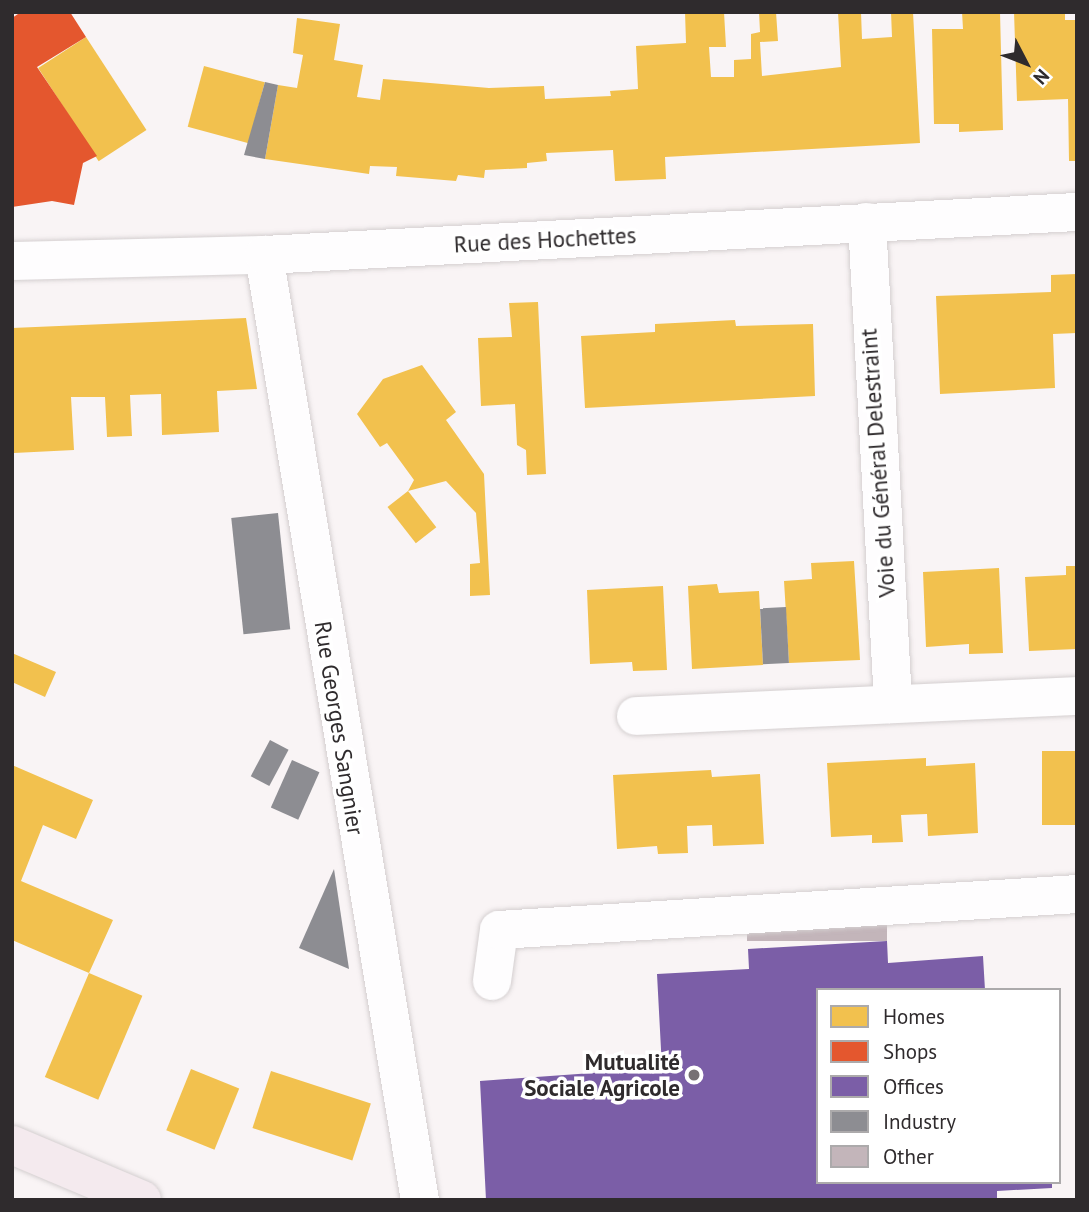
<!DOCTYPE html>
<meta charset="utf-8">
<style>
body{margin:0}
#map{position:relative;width:1089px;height:1212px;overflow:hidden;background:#f9f4f5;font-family:"PT Sans",sans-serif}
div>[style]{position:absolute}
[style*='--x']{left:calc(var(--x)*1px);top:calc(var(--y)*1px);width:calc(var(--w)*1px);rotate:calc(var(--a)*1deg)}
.homes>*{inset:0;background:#f2c14e;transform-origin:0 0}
.shops>*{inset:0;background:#e4572e}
.offices>*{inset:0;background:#7b5ea7}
.industry>*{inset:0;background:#8d8d92;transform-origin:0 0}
.building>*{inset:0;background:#c3b5ba;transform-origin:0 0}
.roads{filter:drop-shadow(0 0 2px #d4cfd0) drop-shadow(0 0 2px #d4cfd0)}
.minor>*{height:38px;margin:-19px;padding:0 19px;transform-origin:19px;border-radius:19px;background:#fefdfe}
.major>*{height:38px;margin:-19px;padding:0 19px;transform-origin:19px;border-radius:19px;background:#f4eaee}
.dots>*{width:19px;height:19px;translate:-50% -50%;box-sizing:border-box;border:4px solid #fff;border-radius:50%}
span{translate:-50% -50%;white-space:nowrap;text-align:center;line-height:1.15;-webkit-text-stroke:7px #fff;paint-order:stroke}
.street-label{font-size:23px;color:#2f2b2d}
.poi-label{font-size:23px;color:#2f2b2d;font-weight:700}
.right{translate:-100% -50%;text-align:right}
.frame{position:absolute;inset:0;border:14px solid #2f2b2d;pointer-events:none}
.legend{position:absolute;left:816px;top:988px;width:245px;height:196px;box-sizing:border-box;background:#fff;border:2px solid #acaaab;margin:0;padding:9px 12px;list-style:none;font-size:21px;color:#2f2b2d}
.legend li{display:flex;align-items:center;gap:14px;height:35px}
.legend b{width:35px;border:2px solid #acaaab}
.north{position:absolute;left:991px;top:28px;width:70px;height:70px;-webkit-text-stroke:5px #fff;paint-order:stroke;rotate:132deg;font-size:19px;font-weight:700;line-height:28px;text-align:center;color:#2f2b2d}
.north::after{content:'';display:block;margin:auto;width:24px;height:32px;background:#2f2b2d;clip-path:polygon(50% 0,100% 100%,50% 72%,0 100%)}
</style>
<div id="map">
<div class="homes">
<i style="clip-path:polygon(685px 12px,724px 12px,726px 47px,709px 47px,711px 77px,734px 77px,734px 60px,751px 59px,751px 34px,760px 32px,759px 12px,776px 12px,778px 41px,760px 42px,762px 76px,841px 67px,838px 12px,861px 12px,862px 39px,892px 37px,891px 12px,913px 12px,920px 143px,665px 157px,666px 179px,615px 181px,613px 150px,546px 153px,547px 161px,527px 163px,527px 168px,485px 170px,484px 178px,458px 175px,456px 181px,396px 176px,397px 167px,370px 166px,369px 174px,265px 159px,278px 85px,297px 88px,303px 55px,293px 53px,297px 18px,340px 24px,334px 60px,363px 65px,357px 97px,380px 100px,383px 79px,489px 88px,544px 86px,545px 99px,611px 96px,610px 91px,638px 89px,636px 46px,686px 43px)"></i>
<i style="clip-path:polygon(962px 12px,1000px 12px,1003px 130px,959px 132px,959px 124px,934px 124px,932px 29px,963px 29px)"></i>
<i style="clip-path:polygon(1014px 12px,1065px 12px,1065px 20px,1077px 20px,1077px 161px,1069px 161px,1068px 99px,1017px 101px)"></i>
<i style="left:86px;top:37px;width:111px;height:57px;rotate:57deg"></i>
<i style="left:204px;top:66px;width:63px;height:63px;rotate:15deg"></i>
<i style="clip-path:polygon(1077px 274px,1077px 333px,1053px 334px,1055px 388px,940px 394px,936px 296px,1051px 292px,1051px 275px)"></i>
<i style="clip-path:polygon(538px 302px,546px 474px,527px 475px,526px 450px,517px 445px,515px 404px,481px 406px,478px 338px,512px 337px,509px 303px)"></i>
<i style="clip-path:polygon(246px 318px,257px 389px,217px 391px,219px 432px,162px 435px,161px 394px,130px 395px,132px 436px,107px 437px,105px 397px,71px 397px,74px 450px,14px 453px,12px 328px)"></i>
<i style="clip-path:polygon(735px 320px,736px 326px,813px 324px,815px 396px,585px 408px,581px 336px,655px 332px,655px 324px)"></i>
<i style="clip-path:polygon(422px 365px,456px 412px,446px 420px,484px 474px,490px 595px,470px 596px,470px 564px,480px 563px,476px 513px,446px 481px,408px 491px,414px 480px,387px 443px,380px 447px,357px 414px,383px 379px)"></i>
<i style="left:408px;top:491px;width:46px;height:26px;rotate:52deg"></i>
<i style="clip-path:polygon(854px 561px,860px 660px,789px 663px,784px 581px,812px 579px,811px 563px)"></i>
<i style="clip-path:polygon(1066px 566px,1077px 566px,1077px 649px,1029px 651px,1025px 577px,1066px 575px)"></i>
<i style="clip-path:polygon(999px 568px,1003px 653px,969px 654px,969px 644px,926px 647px,923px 572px)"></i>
<i style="clip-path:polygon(717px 584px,719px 593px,759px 591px,763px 665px,692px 669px,688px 586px)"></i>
<i style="clip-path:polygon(663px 586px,667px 670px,633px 671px,632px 662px,590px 664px,587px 590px)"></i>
<i style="clip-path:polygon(12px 653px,56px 672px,45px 697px,12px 682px)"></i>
<i style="left:1077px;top:751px;width:74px;height:35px;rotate:90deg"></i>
<i style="clip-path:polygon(926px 758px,926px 766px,975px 763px,978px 833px,928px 836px,927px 814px,901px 815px,903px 842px,872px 843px,872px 835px,831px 837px,827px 763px)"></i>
<i style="clip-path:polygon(12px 765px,93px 800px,76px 839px,43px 825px,21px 881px,113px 920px,89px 973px,12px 940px)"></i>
<i style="clip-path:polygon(711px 770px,712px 777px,760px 774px,764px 844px,713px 846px,712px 825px,687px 826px,688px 853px,658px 854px,657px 846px,617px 849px,613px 775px)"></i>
<i style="left:89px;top:973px;width:58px;height:113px;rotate:23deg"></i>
<i style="left:191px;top:1069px;width:52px;height:66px;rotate:22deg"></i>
<i style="left:271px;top:1071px;width:105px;height:60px;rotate:18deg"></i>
</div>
<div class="shops">
<i style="clip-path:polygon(21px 12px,70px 12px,86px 37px,37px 67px,97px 156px,83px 163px,74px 205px,52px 201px,12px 207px,12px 18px)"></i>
</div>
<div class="offices">
<i style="clip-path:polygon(887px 941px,888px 963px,983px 956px,985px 990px,818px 990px,818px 1182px,1052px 1182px,1052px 1188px,997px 1191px,997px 1200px,486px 1200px,480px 1081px,662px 1068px,657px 974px,749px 969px,748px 949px)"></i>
</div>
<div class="industry">
<i style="clip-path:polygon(265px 82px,278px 85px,265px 159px,244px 155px)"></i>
<i style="left:278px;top:513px;width:117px;height:47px;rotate:84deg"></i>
<i style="left:786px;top:607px;width:56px;height:26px;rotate:87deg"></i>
<i style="left:270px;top:740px;width:21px;height:41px;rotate:28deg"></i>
<i style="left:292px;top:760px;width:30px;height:52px;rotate:24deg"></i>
<i style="clip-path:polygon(334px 869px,349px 969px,299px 948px)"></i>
</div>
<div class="building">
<i style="left:887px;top:917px;width:24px;height:140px;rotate:90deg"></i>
</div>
<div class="roads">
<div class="minor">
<i style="--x:867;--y:222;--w:483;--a:86.9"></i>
<i style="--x:264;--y:255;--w:958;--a:80.63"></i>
<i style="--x:12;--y:261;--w:252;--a:-1.4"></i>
<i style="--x:264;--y:255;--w:814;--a:-3.03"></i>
<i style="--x:636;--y:716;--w:441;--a:-2.6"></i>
<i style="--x:492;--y:981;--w:51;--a:-82.2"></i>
<i style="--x:499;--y:930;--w:579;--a:-3.56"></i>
</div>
<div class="major">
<i style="--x:12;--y:1145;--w:141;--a:22.9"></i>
</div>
</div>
<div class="dots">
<i style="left:694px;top:1075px;background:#767173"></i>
</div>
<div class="street-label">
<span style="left:545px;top:240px;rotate:-3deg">Rue des Hochettes</span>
<span style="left:878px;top:463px;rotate:-94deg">Voie du Général Delestraint</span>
<span style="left:339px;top:728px;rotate:81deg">Rue Georges Sangnier</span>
</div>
<div class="poi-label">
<span class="right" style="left:680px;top:1075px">Mutualité<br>Sociale Agricole</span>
</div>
<div class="frame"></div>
<ul class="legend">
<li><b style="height:19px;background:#f2c14e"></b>Homes</li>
<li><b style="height:19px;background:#e4572e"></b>Shops</li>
<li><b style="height:19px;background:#7b5ea7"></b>Offices</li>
<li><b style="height:19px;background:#8d8d92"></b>Industry</li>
<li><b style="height:19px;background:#c3b5ba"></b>Other</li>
</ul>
<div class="north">N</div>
</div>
